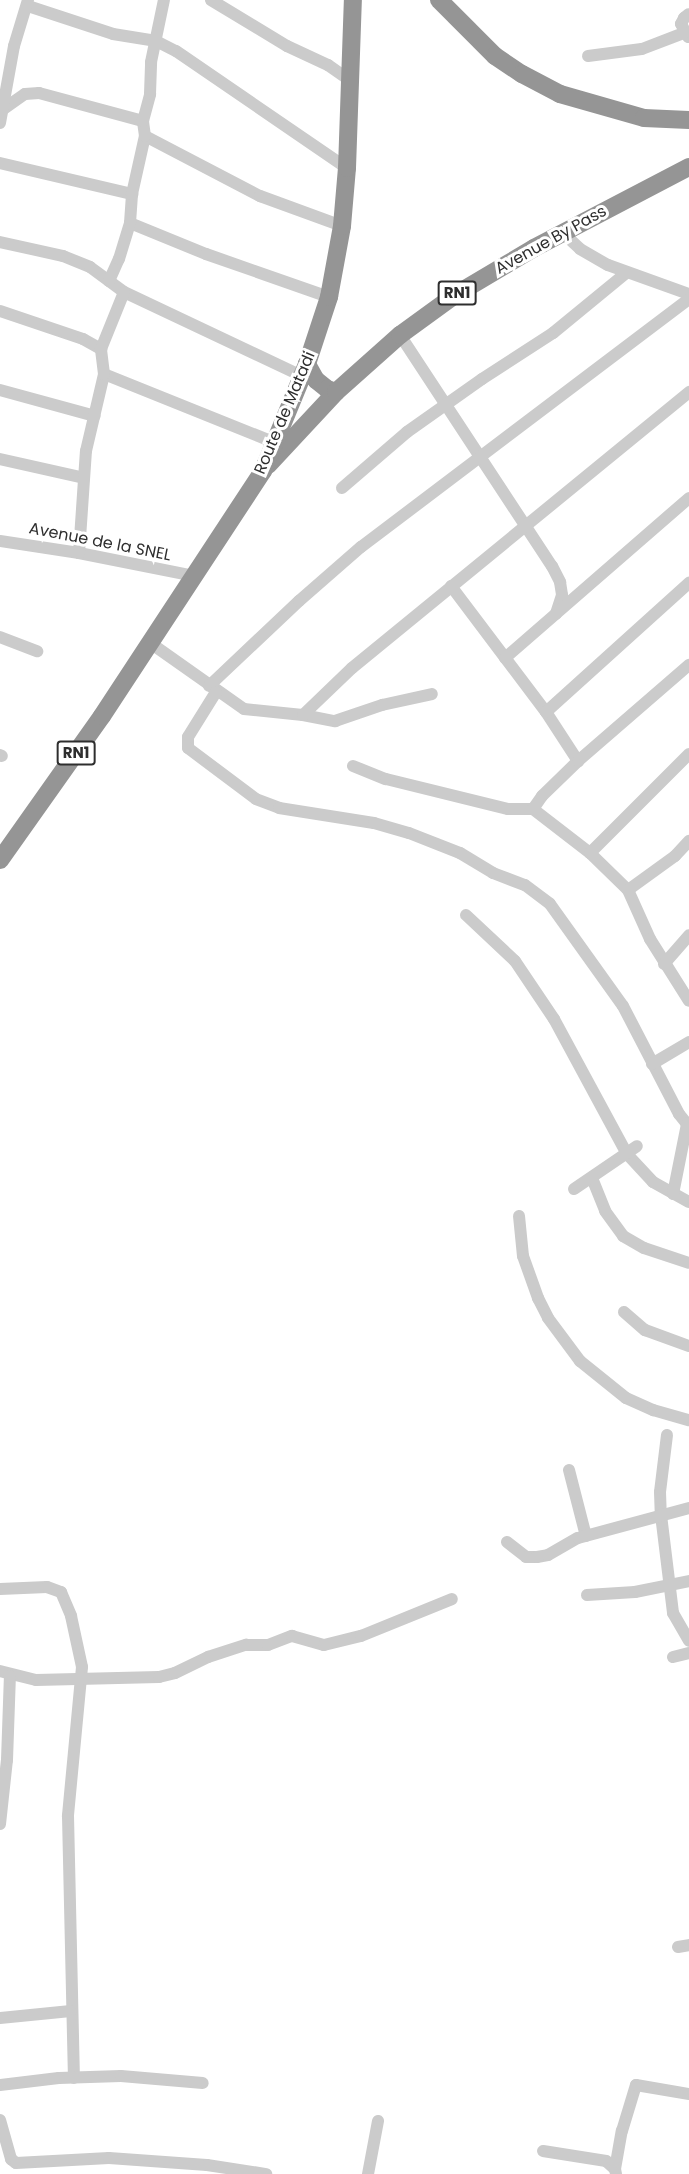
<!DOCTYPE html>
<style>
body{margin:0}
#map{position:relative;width:689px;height:2174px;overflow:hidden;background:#fff;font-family:Poppins,sans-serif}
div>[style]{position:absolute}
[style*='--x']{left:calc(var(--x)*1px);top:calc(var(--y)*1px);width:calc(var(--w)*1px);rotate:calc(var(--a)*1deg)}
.minor>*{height:12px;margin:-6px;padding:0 6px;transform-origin:6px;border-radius:6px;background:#cbcbcb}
.highway>*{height:18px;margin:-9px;padding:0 9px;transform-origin:9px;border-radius:9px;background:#959595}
span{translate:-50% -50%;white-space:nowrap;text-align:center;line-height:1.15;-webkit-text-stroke:6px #fff;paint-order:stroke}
.shield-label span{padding:2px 4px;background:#fff;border:2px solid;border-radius:4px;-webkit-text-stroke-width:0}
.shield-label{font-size:15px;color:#2e2e2e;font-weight:700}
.street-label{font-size:16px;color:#2e2e2e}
</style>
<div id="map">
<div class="minor">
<i style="--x:211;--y:0;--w:89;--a:31.2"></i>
<i style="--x:287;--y:46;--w:45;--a:24.9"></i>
<i style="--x:328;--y:65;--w:28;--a:35"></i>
<i style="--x:28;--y:6;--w:89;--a:18.2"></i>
<i style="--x:113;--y:34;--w:44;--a:9.2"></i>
<i style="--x:156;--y:41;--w:22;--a:27"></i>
<i style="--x:176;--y:51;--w:207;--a:34.4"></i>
<i style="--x:688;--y:37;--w:15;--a:-118"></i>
<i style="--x:681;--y:24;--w:7;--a:-63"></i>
<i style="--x:684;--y:18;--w:6;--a:-39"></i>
<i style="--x:588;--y:56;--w:54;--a:-7.4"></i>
<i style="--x:642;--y:49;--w:45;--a:-20.9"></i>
<i style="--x:2;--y:110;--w:28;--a:-35"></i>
<i style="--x:25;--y:94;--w:14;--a:-4"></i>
<i style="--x:39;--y:93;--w:108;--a:15.1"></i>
<i style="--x:0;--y:123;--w:78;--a:-79.7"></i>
<i style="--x:14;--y:46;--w:48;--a:-73.1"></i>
<i style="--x:145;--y:136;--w:130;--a:27.6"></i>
<i style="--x:260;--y:196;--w:87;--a:20.1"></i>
<i style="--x:0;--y:163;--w:136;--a:13.2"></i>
<i style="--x:130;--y:223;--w:82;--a:22.2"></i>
<i style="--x:206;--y:254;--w:130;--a:19.3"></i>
<i style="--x:563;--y:233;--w:23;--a:43"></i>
<i style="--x:580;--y:249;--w:32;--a:30"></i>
<i style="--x:608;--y:265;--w:86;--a:19.7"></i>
<i style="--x:0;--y:242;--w:65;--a:12.5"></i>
<i style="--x:63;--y:256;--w:29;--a:22"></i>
<i style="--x:90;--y:267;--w:42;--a:36.3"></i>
<i style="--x:124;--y:292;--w:197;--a:25.3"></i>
<i style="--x:109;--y:281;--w:24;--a:-66"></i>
<i style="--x:119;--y:259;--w:38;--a:-73"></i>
<i style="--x:130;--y:223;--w:29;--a:-86"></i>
<i style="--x:132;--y:194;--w:59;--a:-77.4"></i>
<i style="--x:145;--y:136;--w:15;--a:-98"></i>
<i style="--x:143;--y:121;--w:28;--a:-75"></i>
<i style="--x:150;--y:94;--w:32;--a:-88"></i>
<i style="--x:151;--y:62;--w:63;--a:-78.2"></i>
<i style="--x:0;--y:311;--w:88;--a:18.6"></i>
<i style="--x:83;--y:339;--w:21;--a:29"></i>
<i style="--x:400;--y:335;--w:277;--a:56.7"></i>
<i style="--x:552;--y:566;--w:18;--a:63"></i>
<i style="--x:560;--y:582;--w:13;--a:81"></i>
<i style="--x:562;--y:595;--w:20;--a:108"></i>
<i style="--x:104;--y:374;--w:182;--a:21.9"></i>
<i style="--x:0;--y:390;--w:98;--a:15.3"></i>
<i style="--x:0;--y:459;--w:86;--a:12.7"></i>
<i style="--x:342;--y:488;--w:86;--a:-40.7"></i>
<i style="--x:407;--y:432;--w:92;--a:-35.2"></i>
<i style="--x:482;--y:379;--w:85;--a:-32.9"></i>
<i style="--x:553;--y:333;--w:94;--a:-39.4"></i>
<i style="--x:0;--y:541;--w:80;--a:8.6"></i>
<i style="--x:79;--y:553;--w:117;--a:11.3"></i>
<i style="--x:79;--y:553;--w:102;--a:-86.1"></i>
<i style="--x:86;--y:451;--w:79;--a:-76.8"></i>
<i style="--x:104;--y:374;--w:25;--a:-97"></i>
<i style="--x:101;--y:349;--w:61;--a:-68"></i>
<i style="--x:451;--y:586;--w:158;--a:53"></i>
<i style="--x:546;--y:712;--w:59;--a:56.9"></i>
<i style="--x:0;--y:637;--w:40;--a:21"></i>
<i style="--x:149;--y:642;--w:116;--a:35.2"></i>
<i style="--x:244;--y:709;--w:59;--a:5.8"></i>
<i style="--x:303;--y:715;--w:33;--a:11"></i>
<i style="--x:335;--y:721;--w:50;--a:-18.8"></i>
<i style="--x:382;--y:705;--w:51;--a:-12.4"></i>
<i style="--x:505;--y:658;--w:244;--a:-41"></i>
<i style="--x:209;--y:686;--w:124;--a:-43.4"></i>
<i style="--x:299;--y:601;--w:82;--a:-41.1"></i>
<i style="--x:361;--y:547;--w:411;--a:-37.1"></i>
<i style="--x:216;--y:692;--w:53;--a:121.9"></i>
<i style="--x:188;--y:737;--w:11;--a:90"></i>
<i style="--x:188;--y:748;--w:85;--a:36.9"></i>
<i style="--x:256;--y:799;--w:25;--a:21"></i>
<i style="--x:279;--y:808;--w:96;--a:9"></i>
<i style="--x:374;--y:823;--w:36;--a:16"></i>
<i style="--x:409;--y:833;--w:55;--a:21.4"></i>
<i style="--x:460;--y:853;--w:39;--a:31"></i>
<i style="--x:493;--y:873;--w:34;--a:21"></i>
<i style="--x:525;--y:885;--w:31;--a:37"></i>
<i style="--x:550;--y:904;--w:125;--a:54.4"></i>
<i style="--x:623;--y:1006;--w:122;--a:62.6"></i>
<i style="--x:679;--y:1114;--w:13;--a:51"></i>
<i style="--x:687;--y:1124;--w:2;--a:-27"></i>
<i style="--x:546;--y:712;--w:193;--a:-42.1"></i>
<i style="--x:303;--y:715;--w:68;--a:-43.8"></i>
<i style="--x:352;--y:668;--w:436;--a:-39.3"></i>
<i style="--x:0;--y:755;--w:2;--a:27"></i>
<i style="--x:353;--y:766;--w:35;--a:22"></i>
<i style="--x:386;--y:779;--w:126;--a:13.8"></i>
<i style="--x:508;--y:809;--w:25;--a:0"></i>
<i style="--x:533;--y:809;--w:72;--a:37.7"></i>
<i style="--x:590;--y:853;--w:53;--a:44.2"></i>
<i style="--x:628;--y:890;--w:54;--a:65.8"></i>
<i style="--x:650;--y:939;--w:73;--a:57.8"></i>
<i style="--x:533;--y:809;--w:16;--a:-55"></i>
<i style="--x:542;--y:796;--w:50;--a:-44.2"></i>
<i style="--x:578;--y:761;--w:147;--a:-40.9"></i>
<i style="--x:590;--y:853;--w:140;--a:-45"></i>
<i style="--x:628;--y:890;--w:58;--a:-35.9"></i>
<i style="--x:675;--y:856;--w:21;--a:-47"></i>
<i style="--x:466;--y:915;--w:67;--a:43.2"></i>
<i style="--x:515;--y:961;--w:70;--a:56.1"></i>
<i style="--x:554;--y:1019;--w:153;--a:61.6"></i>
<i style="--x:627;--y:1154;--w:38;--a:47"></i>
<i style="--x:653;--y:1182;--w:41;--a:29.1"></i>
<i style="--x:664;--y:964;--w:38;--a:-49"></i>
<i style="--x:652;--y:1064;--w:43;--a:-30.7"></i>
<i style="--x:592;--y:1178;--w:35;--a:68"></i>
<i style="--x:605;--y:1211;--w:31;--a:54"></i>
<i style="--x:623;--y:1236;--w:24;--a:30"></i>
<i style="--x:644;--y:1248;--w:47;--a:18.4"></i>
<i style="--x:574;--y:1189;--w:76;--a:-34.3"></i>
<i style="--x:673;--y:1194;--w:71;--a:-78.7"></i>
<i style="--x:519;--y:1216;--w:40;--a:84.3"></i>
<i style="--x:523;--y:1256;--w:45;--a:70.3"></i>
<i style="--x:538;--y:1298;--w:22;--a:63"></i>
<i style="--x:548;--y:1318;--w:54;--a:53.3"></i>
<i style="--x:580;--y:1361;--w:59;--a:38.8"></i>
<i style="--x:626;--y:1398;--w:30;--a:24"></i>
<i style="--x:653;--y:1410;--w:37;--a:16"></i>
<i style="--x:624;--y:1312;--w:28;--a:41"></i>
<i style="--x:645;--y:1330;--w:47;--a:20"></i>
<i style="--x:667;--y:1435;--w:57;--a:97"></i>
<i style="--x:660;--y:1492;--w:23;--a:88"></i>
<i style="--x:661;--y:1515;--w:99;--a:83"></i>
<i style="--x:673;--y:1613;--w:32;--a:60"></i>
<i style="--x:569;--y:1470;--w:68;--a:75.6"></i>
<i style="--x:507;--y:1542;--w:24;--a:38"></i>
<i style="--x:526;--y:1557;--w:11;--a:0"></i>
<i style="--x:537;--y:1557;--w:11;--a:-10"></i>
<i style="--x:548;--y:1555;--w:34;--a:-30"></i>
<i style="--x:578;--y:1538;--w:115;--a:-15.1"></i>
<i style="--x:0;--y:1589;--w:47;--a:-2.4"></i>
<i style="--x:47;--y:1587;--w:15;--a:20"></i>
<i style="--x:61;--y:1592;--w:26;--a:67"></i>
<i style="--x:71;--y:1616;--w:52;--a:77.8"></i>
<i style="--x:82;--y:1667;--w:150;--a:95.4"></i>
<i style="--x:68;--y:1816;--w:262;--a:88.7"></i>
<i style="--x:587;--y:1595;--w:48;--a:-3.6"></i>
<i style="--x:635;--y:1592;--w:55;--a:-11.5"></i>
<i style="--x:673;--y:1657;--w:16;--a:-14"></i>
<i style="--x:0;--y:1671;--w:37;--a:14"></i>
<i style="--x:36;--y:1680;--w:123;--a:-1.4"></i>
<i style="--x:159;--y:1677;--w:16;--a:-14"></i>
<i style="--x:175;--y:1673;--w:37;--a:-26"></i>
<i style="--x:208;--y:1657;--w:40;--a:-18"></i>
<i style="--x:246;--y:1645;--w:22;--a:0"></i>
<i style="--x:268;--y:1645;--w:26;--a:-21"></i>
<i style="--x:292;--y:1636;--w:33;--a:16"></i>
<i style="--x:324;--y:1645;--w:38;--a:-14"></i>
<i style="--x:361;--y:1636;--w:98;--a:-22.1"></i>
<i style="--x:0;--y:1824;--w:64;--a:-83.8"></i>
<i style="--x:7;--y:1760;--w:84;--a:-88"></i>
<i style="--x:678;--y:1947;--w:11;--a:-10"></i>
<i style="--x:0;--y:2018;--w:71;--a:-5.6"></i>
<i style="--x:0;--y:2085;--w:59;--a:-6.8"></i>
<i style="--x:59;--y:2078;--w:62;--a:-1.8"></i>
<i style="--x:121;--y:2076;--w:82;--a:4.9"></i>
<i style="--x:0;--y:2120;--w:41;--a:74.2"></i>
<i style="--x:11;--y:2159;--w:6;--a:39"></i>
<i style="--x:16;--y:2163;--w:93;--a:-3.1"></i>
<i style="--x:109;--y:2158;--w:98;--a:4.1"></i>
<i style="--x:207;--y:2165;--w:60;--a:8.7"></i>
<i style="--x:543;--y:2151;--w:64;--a:9"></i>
<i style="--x:606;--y:2161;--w:12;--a:42"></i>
<i style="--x:615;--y:2169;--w:5;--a:79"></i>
<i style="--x:615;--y:2169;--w:39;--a:-80"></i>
<i style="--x:622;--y:2131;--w:48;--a:-73.1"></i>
<i style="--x:636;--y:2085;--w:54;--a:9.6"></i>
<i style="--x:368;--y:2174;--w:54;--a:-79.3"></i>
</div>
<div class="highway">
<i style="--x:439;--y:0;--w:79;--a:45"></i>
<i style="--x:495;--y:56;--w:32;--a:34"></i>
<i style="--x:522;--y:74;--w:43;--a:27.8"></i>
<i style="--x:560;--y:94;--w:87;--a:15.9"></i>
<i style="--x:644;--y:118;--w:45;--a:2.5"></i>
<i style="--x:307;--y:364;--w:18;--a:61"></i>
<i style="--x:316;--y:380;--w:14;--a:39"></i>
<i style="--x:327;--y:389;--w:9;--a:18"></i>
<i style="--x:268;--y:465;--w:100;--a:-47"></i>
<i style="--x:336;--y:392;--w:86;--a:-41.7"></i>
<i style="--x:400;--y:335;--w:68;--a:-36"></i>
<i style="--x:455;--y:295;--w:92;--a:-30.7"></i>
<i style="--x:534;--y:248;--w:175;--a:-27.6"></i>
<i style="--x:0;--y:860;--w:176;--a:-54.7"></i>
<i style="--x:102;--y:716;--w:293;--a:-56.7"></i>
<i style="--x:263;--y:471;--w:116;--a:-67.6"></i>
<i style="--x:307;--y:364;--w:71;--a:-71.8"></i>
<i style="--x:329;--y:297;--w:72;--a:-79.6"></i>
<i style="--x:342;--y:226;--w:58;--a:-85.1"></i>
<i style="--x:347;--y:168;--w:168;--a:-88"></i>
</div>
<div class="shield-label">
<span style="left:457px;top:293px">RN1</span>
<span style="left:76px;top:753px">RN1</span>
</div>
<div class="street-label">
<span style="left:551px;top:240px;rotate:-29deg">Avenue By Pass</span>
<span style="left:285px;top:413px;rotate:-67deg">Route de Matadi</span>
<span style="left:100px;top:542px;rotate:11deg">Avenue de la SNEL</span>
</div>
</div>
